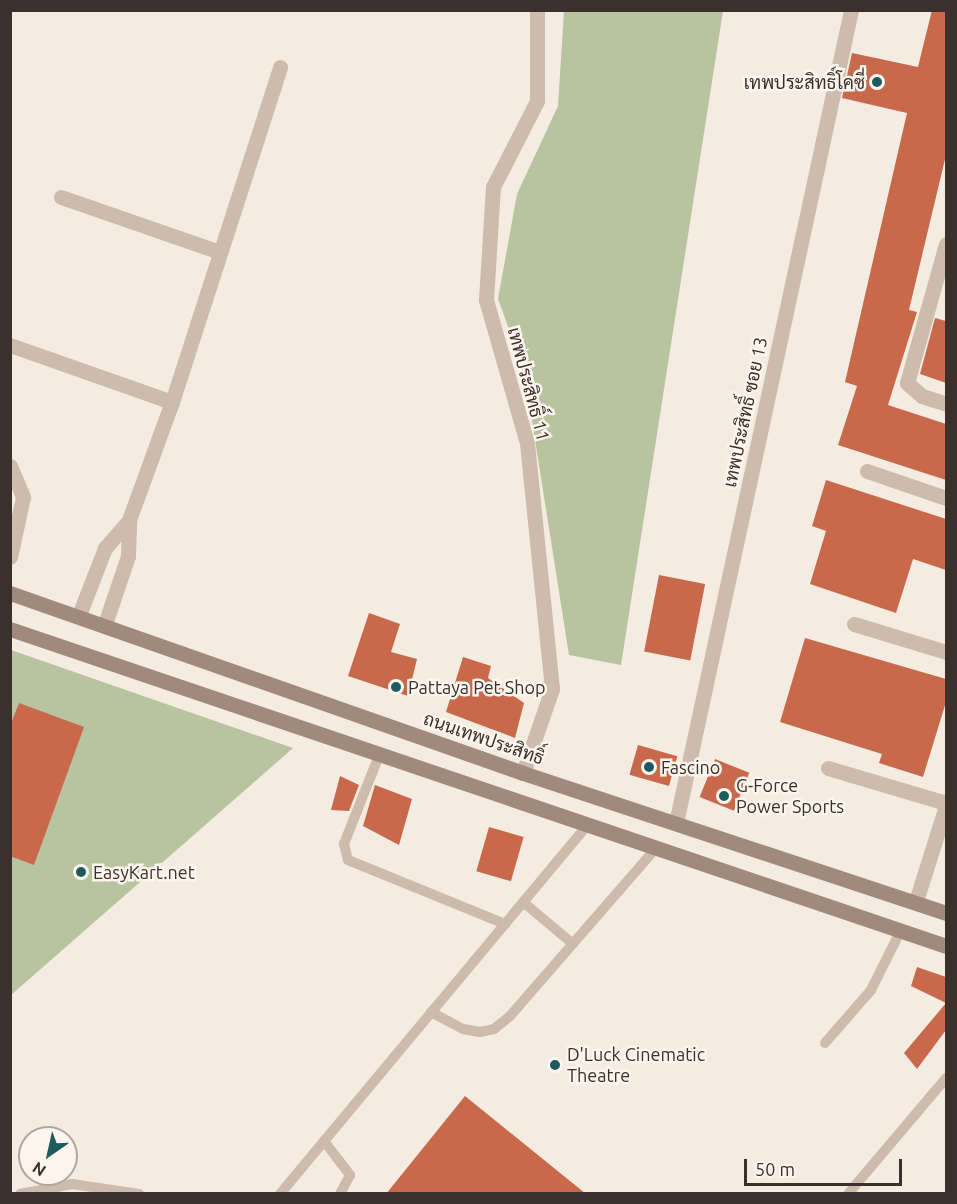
<!DOCTYPE html>
<meta charset="utf-8">
<style>
body{margin:0}
#map{position:relative;width:957px;height:1204px;overflow:hidden;background:#f4ebe1;font-family:Ubuntu,Sarabun,sans-serif}
div>[style]{position:absolute}
[style*='--x']{left:calc(var(--x)*1px);top:calc(var(--y)*1px);width:calc(var(--w)*1px);rotate:calc(var(--a)*1deg)}
.green>*{inset:0;background:#b8c4a0}
.building>*{inset:0;background:#c8694b;transform-origin:0 0}
.lane>*{height:10px;margin:-5px;padding:0 5px;transform-origin:5px;border-radius:5px;background:#cdbbac}
.street>*{height:15px;margin:-7.5px;padding:0 7.5px;transform-origin:7.5px;border-radius:7.5px;background:#cdbbac}
.secondary>*{height:15px;margin:-7.5px;padding:0 7.5px;transform-origin:7.5px;border-radius:7.5px;background:#a18a7d}
.dots>*{width:16px;height:16px;translate:-50% -50%;box-sizing:border-box;border:3px solid #fbf5ee;border-radius:50%}
span{translate:-50% -50%;white-space:nowrap;text-align:center;line-height:1.15;-webkit-text-stroke:5px #fbf5ee;paint-order:stroke}
.poi-label{font-size:18px;color:#3b302b}
.right{translate:-100% -50%;text-align:right}
.left{translate:0 -50%;text-align:left}
.street-label{font-size:18px;color:#3b302b}
.frame{position:absolute;inset:0;border:12px solid #3b302b;pointer-events:none}
.north{position:absolute;left:18px;top:1126px;width:60px;height:60px;box-sizing:border-box;background:#fbf5ee;border:2px solid #aea6a0;border-radius:50%;rotate:214deg;font-size:16px;font-weight:700;line-height:24px;text-align:center;color:#3b302b}
.north::after{content:'';display:block;margin:auto;width:21px;height:27px;background:#1f5a5e;clip-path:polygon(50% 0,100% 100%,50% 72%,0 100%)}
.scale{position:absolute;left:744px;top:1159px;width:158px;height:27px;box-sizing:border-box;border:3px solid #3b302b;border-top:0;padding-left:8px;font-size:18px;line-height:21px;white-space:nowrap;color:#3b302b;-webkit-text-stroke:4px #fbf5ee;paint-order:stroke}
</style>
<div id="map">
<div class="green">
<i style="clip-path:polygon(564px 11px,723px 11px,621px 665px,569px 655px,524px 370px,498px 299px,517px 194px,558px 106px)"></i>
<i style="clip-path:polygon(11px 650px,293px 748px,11px 995px)"></i>
</div>
<div class="building">
<i style="clip-path:polygon(932px 10px,946px 10px,946px 155px,909px 310px,917px 312px,888px 405px,946px 424px,946px 480px,838px 445px,857px 386px,845px 382px,907px 113px,842px 98px,852px 53px,918px 67px)"></i>
<i style="clip-path:polygon(935px 318px,946px 321px,946px 383px,920px 374px)"></i>
<i style="clip-path:polygon(826px 480px,946px 519px,946px 570px,913px 559px,896px 613px,810px 584px,826px 531px,812px 526px)"></i>
<i style="left:659px;top:575px;width:47px;height:78px;rotate:11deg"></i>
<i style="clip-path:polygon(369px 613px,400px 624px,391px 652px,417px 659px,408px 696px,348px 676px)"></i>
<i style="clip-path:polygon(805px 638px,946px 679px,946px 702px,923px 777px,879px 763px,882px 754px,780px 722px)"></i>
<i style="clip-path:polygon(463px 657px,491px 666px,488px 678px,524px 703px,515px 738px,446px 712px)"></i>
<i style="clip-path:polygon(19px 703px,84px 727px,34px 865px,10px 856px,10px 726px)"></i>
<i style="left:638px;top:745px;width:41px;height:31px;rotate:16deg"></i>
<i style="left:715px;top:759px;width:37px;height:41px;rotate:22deg"></i>
<i style="clip-path:polygon(340px 776px,359px 785px,349px 811px,331px 810px)"></i>
<i style="clip-path:polygon(375px 785px,412px 799px,399px 845px,363px 826px)"></i>
<i style="left:489px;top:827px;width:36px;height:46px;rotate:16deg"></i>
<i style="clip-path:polygon(917px 967px,946px 977px,946px 1030px,917px 1069px,904px 1053px,946px 1003px,911px 986px)"></i>
<i style="clip-path:polygon(465px 1096px,586px 1194px,386px 1194px)"></i>
</div>
<div class="lane">
<i style="--x:380;--y:753;--w:98;--a:111.6"></i>
<i style="--x:344;--y:844;--w:16;--a:76"></i>
<i style="--x:348;--y:860;--w:170;--a:22.2"></i>
<i style="--x:523;--y:902;--w:65;--a:40"></i>
<i style="--x:431;--y:1012;--w:36;--a:28"></i>
<i style="--x:463;--y:1029;--w:17;--a:10"></i>
<i style="--x:480;--y:1032;--w:14;--a:-12"></i>
<i style="--x:494;--y:1029;--w:21;--a:-39"></i>
<i style="--x:510;--y:1016;--w:224;--a:-49"></i>
<i style="--x:825;--y:1043;--w:70;--a:-49"></i>
<i style="--x:871;--y:990;--w:67;--a:-63.4"></i>
<i style="--x:324;--y:1141;--w:43;--a:52.6"></i>
<i style="--x:350;--y:1175;--w:21;--a:118"></i>
<i style="--x:20;--y:1194;--w:53;--a:-10.9"></i>
<i style="--x:72;--y:1184;--w:68;--a:8.5"></i>
<i style="--x:280;--y:1194;--w:481;--a:-50.2"></i>
<i style="--x:848;--y:1194;--w:152;--a:-49.8"></i>
</div>
<div class="street">
<i style="--x:61;--y:197;--w:168;--a:19.1"></i>
<i style="--x:946;--y:244;--w:144;--a:105.7"></i>
<i style="--x:907;--y:383;--w:20;--a:41"></i>
<i style="--x:922;--y:396;--w:25;--a:18"></i>
<i style="--x:10;--y:345;--w:172;--a:19.4"></i>
<i style="--x:10;--y:466;--w:34;--a:67"></i>
<i style="--x:23;--y:497;--w:61;--a:102.2"></i>
<i style="--x:867;--y:471;--w:83;--a:18.9"></i>
<i style="--x:79;--y:615;--w:72;--a:-68.8"></i>
<i style="--x:105;--y:548;--w:37;--a:-49"></i>
<i style="--x:105;--y:624;--w:72;--a:-71.3"></i>
<i style="--x:128;--y:556;--w:36;--a:-88"></i>
<i style="--x:129;--y:520;--w:126;--a:-70"></i>
<i style="--x:172;--y:402;--w:352;--a:-72.1"></i>
<i style="--x:854;--y:624;--w:96;--a:16.9"></i>
<i style="--x:828;--y:768;--w:123;--a:16.5"></i>
<i style="--x:523;--y:773;--w:89;--a:-71"></i>
<i style="--x:552;--y:689;--w:247;--a:-95.8"></i>
<i style="--x:527;--y:443;--w:149;--a:-106"></i>
<i style="--x:486;--y:300;--w:113;--a:-86.5"></i>
<i style="--x:493;--y:187;--w:97;--a:-62.9"></i>
<i style="--x:537;--y:101;--w:91;--a:-90"></i>
<i style="--x:676;--y:823;--w:832;--a:-77.85"></i>
<i style="--x:916;--y:901;--w:100;--a:-72.5"></i>
</div>
<div class="secondary">
<i style="--x:10;--y:593;--w:544;--a:19.33"></i>
<i style="--x:523;--y:773;--w:446;--a:18.3"></i>
<i style="--x:10;--y:629;--w:988;--a:18.71"></i>
</div>
<div class="dots">
<i style="left:877px;top:82px;background:#1f5a5e"></i>
<i style="left:396px;top:687px;background:#1f5a5e"></i>
<i style="left:649px;top:767px;background:#1f5a5e"></i>
<i style="left:724px;top:796px;background:#1f5a5e"></i>
<i style="left:81px;top:872px;background:#1f5a5e"></i>
<i style="left:555px;top:1065px;background:#1f5a5e"></i>
</div>
<div class="poi-label">
<span class="right" style="left:865px;top:82px">เทพประสิทธิ์โคซี่</span>
<span class="left" style="left:408px;top:687px">Pattaya Pet Shop</span>
<span class="left" style="left:661px;top:767px">Fascino</span>
<span class="left" style="left:736px;top:796px">G-Force<br>Power Sports</span>
<span class="left" style="left:93px;top:872px">EasyKart.net</span>
<span class="left" style="left:567px;top:1065px">D'Luck Cinematic<br>Theatre</span>
</div>
<div class="street-label">
<span style="left:529px;top:384px;rotate:75deg">เทพประสิทธิ์ 11</span>
<span style="left:745px;top:412px;rotate:-78deg">เทพประสิทธิ์ ซอย 13</span>
<span style="left:484px;top:738px;rotate:19deg">ถนนเทพประสิทธิ์</span>
</div>
<div class="frame"></div>
<div class="north">N</div>
<div class="scale">50 m</div>
</div>
